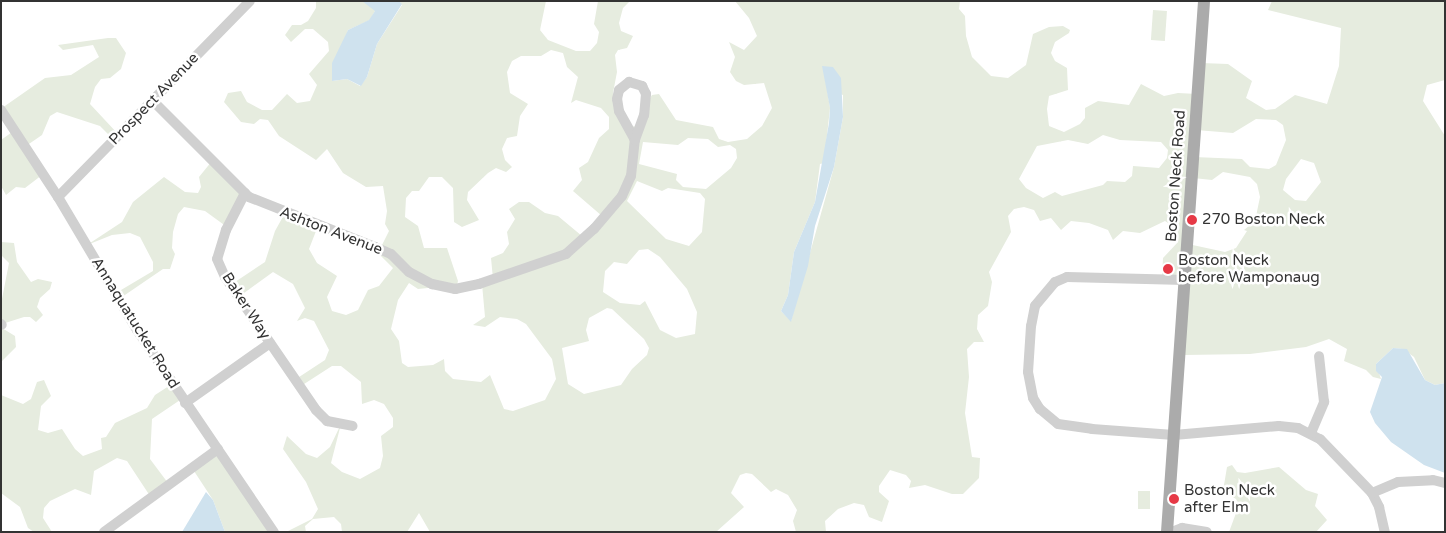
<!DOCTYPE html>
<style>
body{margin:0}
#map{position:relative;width:1446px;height:533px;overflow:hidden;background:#fff;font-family:"Varela Round",sans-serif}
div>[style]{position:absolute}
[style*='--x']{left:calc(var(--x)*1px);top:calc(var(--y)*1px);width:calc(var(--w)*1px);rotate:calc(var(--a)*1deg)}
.green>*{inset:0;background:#e6ecdf;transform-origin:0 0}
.water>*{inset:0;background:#cfe2ee}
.minor>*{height:10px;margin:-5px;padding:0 5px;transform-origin:5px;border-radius:5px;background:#d0d0d0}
.major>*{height:12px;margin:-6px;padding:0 6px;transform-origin:6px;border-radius:6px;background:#ababab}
.dots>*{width:14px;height:14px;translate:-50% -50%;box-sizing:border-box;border:2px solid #fff;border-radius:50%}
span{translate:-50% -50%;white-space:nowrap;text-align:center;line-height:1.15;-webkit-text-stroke:5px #fff;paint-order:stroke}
.street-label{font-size:15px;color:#333}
.poi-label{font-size:15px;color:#333}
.left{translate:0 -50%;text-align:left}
.frame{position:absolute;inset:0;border:2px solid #333;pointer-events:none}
</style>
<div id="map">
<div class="green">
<i style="clip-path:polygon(evenodd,316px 1px,362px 1px,374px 7px,375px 11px,370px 20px,348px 30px,332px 81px,347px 79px,360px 86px,367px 77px,377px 44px,402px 5px,399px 1px,546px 1px,540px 30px,548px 40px,576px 51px,590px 51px,597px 43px,599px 32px,594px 24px,598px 1px,630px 1px,623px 8px,619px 23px,621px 31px,633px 36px,627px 48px,618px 50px,615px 55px,617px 72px,613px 93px,617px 111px,626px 126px,644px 127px,647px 103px,652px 95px,659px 94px,676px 120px,713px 127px,719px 139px,728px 142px,747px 139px,762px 126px,772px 108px,764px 83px,744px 85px,736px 81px,730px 72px,735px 57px,729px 42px,744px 50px,757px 36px,749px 18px,735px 1px,960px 1px,959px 9px,965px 16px,966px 36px,972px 57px,991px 76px,1008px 78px,1026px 65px,1033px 34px,1049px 27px,1063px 26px,1070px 30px,1069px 33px,1055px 42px,1051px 53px,1055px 61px,1067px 68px,1068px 90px,1049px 96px,1047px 109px,1049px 126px,1064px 132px,1080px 124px,1085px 118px,1085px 108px,1098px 101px,1129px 105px,1141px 84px,1164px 96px,1178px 93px,1197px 94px,1201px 63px,1228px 64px,1252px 81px,1246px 98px,1266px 110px,1275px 109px,1295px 95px,1327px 104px,1339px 66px,1341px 28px,1268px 10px,1272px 1px,1445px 1px,1445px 80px,1427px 85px,1423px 101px,1445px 136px,1445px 383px,1435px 385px,1425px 380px,1414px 357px,1403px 349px,1393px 348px,1376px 364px,1381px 379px,1373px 377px,1366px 370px,1344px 361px,1347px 349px,1329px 339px,1306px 347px,1250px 354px,1184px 355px,1185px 281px,1162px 277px,1163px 258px,1178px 242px,1176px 228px,1165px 221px,1140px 233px,1123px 231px,1113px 240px,1108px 230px,1089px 223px,1071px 221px,1061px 230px,1051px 218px,1040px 221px,1034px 210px,1024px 207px,1014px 209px,1008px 216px,1011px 232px,989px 272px,992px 282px,988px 306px,978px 315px,977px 329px,984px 342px,974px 342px,967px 349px,969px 377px,965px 413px,972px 457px,980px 458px,979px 478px,963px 494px,952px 494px,925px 485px,909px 488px,911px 481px,906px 475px,890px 470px,879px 486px,879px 492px,889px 501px,882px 522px,869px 517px,864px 505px,854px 503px,838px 509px,825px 521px,826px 532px,796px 532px,793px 521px,797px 510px,788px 495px,776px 489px,771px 492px,752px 474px,746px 473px,740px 475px,731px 493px,744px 507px,716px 532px,430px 532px,419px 513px,407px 532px,342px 532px,341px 524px,334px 517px,313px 519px,305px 526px,306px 532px,286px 532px,312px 519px,318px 509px,306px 482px,283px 449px,287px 436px,306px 454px,317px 458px,330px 447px,341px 424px,331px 463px,342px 472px,360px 479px,380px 468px,383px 456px,381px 436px,393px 427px,393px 418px,384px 404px,374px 400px,362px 404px,361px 382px,341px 366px,332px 366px,301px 386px,296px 379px,325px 360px,329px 350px,314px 321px,305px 318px,297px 321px,305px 308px,293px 284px,273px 272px,240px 296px,232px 284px,265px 262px,275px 231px,285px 213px,318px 226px,309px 249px,317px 263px,337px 276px,327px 297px,332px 311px,346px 315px,358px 310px,368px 290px,379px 286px,393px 268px,378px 253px,389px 231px,385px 224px,387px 211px,383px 186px,366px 187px,343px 173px,327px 149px,316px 160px,279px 136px,268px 120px,260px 119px,254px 124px,241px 122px,224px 102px,228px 93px,241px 91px,247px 102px,262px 110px,272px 110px,287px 94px,297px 103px,310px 101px,317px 85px,309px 74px,329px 51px,328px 42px,313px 29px,305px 29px,291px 42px,285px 35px,292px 25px,301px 25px,308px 21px,316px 8px,316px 1px,551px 50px,563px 53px,567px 67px,578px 77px,571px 103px,576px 100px,601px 108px,609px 117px,609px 129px,599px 138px,588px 162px,579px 168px,582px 180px,573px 191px,602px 216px,582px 236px,558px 216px,545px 213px,529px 202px,519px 202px,509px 209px,515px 219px,507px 232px,509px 244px,503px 253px,491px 258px,493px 279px,482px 284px,485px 317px,473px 325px,485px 327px,500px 317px,517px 319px,526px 324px,552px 359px,556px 379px,545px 400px,513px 411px,504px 409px,490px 375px,481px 382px,453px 379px,445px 371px,444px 359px,433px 365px,408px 367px,402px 363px,399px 341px,391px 329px,398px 300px,409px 283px,418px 289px,457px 285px,458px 281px,447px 248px,424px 248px,418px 226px,405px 217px,406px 198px,412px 191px,419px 191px,429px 177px,442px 177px,453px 188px,454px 222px,462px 227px,479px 220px,467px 200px,468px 192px,488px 173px,496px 168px,506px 172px,512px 167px,505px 160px,502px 149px,507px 138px,517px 136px,520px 116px,528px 104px,510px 93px,507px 72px,512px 61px,521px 56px,541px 56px,551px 50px,316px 1px,827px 89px,843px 95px,843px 117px,834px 167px,791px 321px,781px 311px,788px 295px,794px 252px,815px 202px,820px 164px,824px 163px,830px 108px,827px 89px,316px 1px,1256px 119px,1276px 120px,1283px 125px,1286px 140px,1276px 165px,1269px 169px,1250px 167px,1242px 159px,1194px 157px,1196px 130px,1233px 133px,1256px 119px,316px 1px,1103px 135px,1120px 140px,1161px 142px,1168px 150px,1167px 158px,1159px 168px,1133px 166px,1132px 176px,1125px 182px,1107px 181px,1103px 185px,1062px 196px,1055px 192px,1043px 198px,1026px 188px,1019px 179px,1037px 146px,1068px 140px,1088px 144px,1103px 135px,316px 1px,688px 138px,708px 139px,718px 147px,730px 145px,736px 149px,737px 158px,731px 168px,706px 189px,683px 187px,676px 180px,677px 174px,639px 164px,643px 142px,678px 145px,688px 138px,316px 1px,1301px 159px,1314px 163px,1321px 182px,1306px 201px,1295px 200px,1283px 190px,1286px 179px,1301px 159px,316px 1px,1223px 172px,1250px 177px,1257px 184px,1260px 197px,1255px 221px,1244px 230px,1247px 231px,1236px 248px,1225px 252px,1188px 244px,1193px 178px,1212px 180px,1223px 172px,316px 1px,637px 181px,662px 191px,668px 188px,700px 193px,705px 199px,702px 232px,689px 246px,666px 239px,627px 201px,637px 181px,316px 1px,648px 249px,660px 257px,687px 289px,697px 312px,695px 334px,676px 338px,660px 330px,645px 301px,640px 305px,620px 303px,603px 292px,605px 271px,614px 262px,627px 264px,639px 250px,648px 249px,316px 1px,607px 308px,612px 309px,644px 339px,649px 348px,647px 355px,632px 369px,621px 385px,584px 394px,568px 384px,562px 348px,589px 341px,586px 330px,589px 318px,607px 308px)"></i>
<i style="left:1153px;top:10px;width:14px;height:30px;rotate:4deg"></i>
<i style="clip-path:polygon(108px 38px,116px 38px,126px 53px,121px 69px,110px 78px,101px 79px,95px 87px,90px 104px,118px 134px,114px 140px,100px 126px,57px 112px,50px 116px,42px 135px,26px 146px,42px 175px,25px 188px,16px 187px,6px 195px,1px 186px,1px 140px,15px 130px,2px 108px,45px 78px,71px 75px,99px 57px,93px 45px,63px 50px,58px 45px)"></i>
<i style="clip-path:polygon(212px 161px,245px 193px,227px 227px,205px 211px,184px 207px,178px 214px,173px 232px,172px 248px,175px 254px,170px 269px,163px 269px,122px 297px,116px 293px,153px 271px,153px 262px,140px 237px,130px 233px,112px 235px,87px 245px,122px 222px,133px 202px,164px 177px,185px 192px,198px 193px,201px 187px,199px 177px)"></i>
<i style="clip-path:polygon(1px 242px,14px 243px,17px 262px,31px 282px,38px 279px,52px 282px,50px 289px,40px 298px,37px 307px,43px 315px,36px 322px,30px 317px,24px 317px,2px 324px,2px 328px,15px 336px,16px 347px,1px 362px,1px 304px,9px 263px,1px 255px)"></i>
<i style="clip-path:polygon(44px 380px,51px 396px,41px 406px,38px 430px,48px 433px,62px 429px,75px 449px,83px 456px,102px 449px,101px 438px,106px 437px,115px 423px,147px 408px,155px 395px,172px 384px,183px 398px,152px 419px,150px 459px,168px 483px,150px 496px,127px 461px,117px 458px,94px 471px,91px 495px,75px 489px,50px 501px,44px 508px,43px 518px,52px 532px,34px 532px,28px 528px,20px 507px,1px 493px,1px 395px,23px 404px,31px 399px,37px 382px)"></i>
<i style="clip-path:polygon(215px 450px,274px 532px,225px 532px,213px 500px,192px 468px)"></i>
<i style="clip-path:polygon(1232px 465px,1237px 472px,1245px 473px,1279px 467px,1306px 490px,1318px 494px,1315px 506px,1327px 520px,1316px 532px,1229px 532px,1239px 505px,1236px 499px,1223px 491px,1227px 467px)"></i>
<i style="left:1138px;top:491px;width:12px;height:18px"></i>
</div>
<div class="water">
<i style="clip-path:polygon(362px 1px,399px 1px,402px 4px,377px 44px,367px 77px,361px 86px,347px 79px,332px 81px,332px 63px,348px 30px,369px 20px,375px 11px)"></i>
<i style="clip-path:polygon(822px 66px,833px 67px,841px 78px,843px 117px,834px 167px,815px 226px,808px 266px,791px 322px,781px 311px,788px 295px,794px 252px,815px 202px,829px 123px,830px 108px)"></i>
<i style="clip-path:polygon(1393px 348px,1407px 349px,1425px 380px,1435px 385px,1445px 383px,1445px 473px,1424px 465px,1391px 442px,1375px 423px,1370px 412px,1382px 377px,1376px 371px,1376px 364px)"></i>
<i style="clip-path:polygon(206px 492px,213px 500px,225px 532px,182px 532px)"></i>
</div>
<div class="minor">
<i style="--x:153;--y:101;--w:136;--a:45"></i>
<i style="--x:249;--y:197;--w:136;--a:21.6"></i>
<i style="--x:375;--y:247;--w:17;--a:24"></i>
<i style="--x:391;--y:254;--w:25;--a:45"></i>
<i style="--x:409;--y:272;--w:26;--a:28"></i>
<i style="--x:432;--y:284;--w:24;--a:12"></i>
<i style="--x:455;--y:289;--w:25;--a:-12"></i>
<i style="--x:479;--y:284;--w:92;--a:-19"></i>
<i style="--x:566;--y:254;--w:38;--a:-42"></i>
<i style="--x:594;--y:229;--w:43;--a:-49.7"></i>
<i style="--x:622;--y:196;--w:22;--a:-66"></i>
<i style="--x:631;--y:176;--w:36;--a:-84"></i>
<i style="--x:635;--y:140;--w:33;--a:-119"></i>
<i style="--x:619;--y:111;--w:12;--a:-99"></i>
<i style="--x:617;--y:99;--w:9;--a:-77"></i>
<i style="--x:619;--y:90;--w:13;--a:-39"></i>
<i style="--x:629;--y:82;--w:14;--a:17"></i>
<i style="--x:642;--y:86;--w:9;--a:63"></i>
<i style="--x:646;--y:94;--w:21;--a:95"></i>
<i style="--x:644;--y:115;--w:27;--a:110"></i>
<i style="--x:1;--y:110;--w:104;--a:56.8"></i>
<i style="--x:58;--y:197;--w:155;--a:59.3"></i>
<i style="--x:137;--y:330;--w:244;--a:55.9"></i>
<i style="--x:245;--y:193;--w:42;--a:117.2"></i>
<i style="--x:226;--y:230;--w:30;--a:107"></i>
<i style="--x:217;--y:259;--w:20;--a:66"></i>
<i style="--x:225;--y:277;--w:161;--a:55.6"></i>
<i style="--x:316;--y:410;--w:16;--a:45"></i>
<i style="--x:327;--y:421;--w:26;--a:11"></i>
<i style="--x:58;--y:197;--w:274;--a:-45.6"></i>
<i style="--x:1185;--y:280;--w:118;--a:-178.5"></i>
<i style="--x:1067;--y:277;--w:13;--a:157"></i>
<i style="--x:1055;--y:282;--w:31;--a:130"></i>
<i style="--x:1035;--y:306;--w:20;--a:101"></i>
<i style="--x:1031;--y:326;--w:46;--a:93.7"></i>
<i style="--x:1028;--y:372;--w:26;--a:79"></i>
<i style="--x:1033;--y:398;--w:13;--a:58"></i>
<i style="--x:1040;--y:409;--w:23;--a:40"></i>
<i style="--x:1058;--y:424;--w:34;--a:8"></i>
<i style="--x:1092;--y:429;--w:82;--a:4.2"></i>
<i style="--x:1174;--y:435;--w:105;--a:-4.9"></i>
<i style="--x:1279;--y:426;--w:19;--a:6"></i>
<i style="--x:1298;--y:428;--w:25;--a:27"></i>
<i style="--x:1320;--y:439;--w:75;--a:46.1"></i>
<i style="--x:1372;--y:493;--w:16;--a:63"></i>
<i style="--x:1379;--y:507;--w:26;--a:77"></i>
<i style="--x:1;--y:324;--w:1;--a:45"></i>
<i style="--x:185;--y:403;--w:104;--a:-35.2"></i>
<i style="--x:1311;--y:433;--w:34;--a:-67"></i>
<i style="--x:1324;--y:402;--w:46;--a:-96.2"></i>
<i style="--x:1372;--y:493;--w:28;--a:-23"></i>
<i style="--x:1398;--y:482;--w:35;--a:-3"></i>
<i style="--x:1433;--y:480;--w:12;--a:14"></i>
<i style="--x:104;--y:532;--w:141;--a:-36.1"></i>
<i style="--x:1172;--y:532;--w:11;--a:-22"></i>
<i style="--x:1182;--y:528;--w:25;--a:9"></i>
</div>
<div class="major">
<i style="--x:1167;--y:532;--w:532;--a:-86.01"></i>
</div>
<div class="dots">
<i style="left:1192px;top:220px;background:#e63946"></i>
<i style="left:1168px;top:269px;background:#e63946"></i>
<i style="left:1174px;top:499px;background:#e63946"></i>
</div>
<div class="street-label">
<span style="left:154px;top:99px;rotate:-46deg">Prospect Avenue</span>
<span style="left:1176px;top:176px;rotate:-86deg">Boston Neck Road</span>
<span style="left:331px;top:231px;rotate:21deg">Ashton Avenue</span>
<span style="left:246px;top:306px;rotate:57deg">Baker Way</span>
<span style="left:135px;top:323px;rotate:58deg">Annaquatucket Road</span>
</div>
<div class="poi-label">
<span class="left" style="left:1202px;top:220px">270 Boston Neck</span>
<span class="left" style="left:1178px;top:269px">Boston Neck<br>before Wamponaug</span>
<span class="left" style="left:1184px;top:499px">Boston Neck<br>after Elm</span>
</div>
<div class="frame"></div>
</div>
